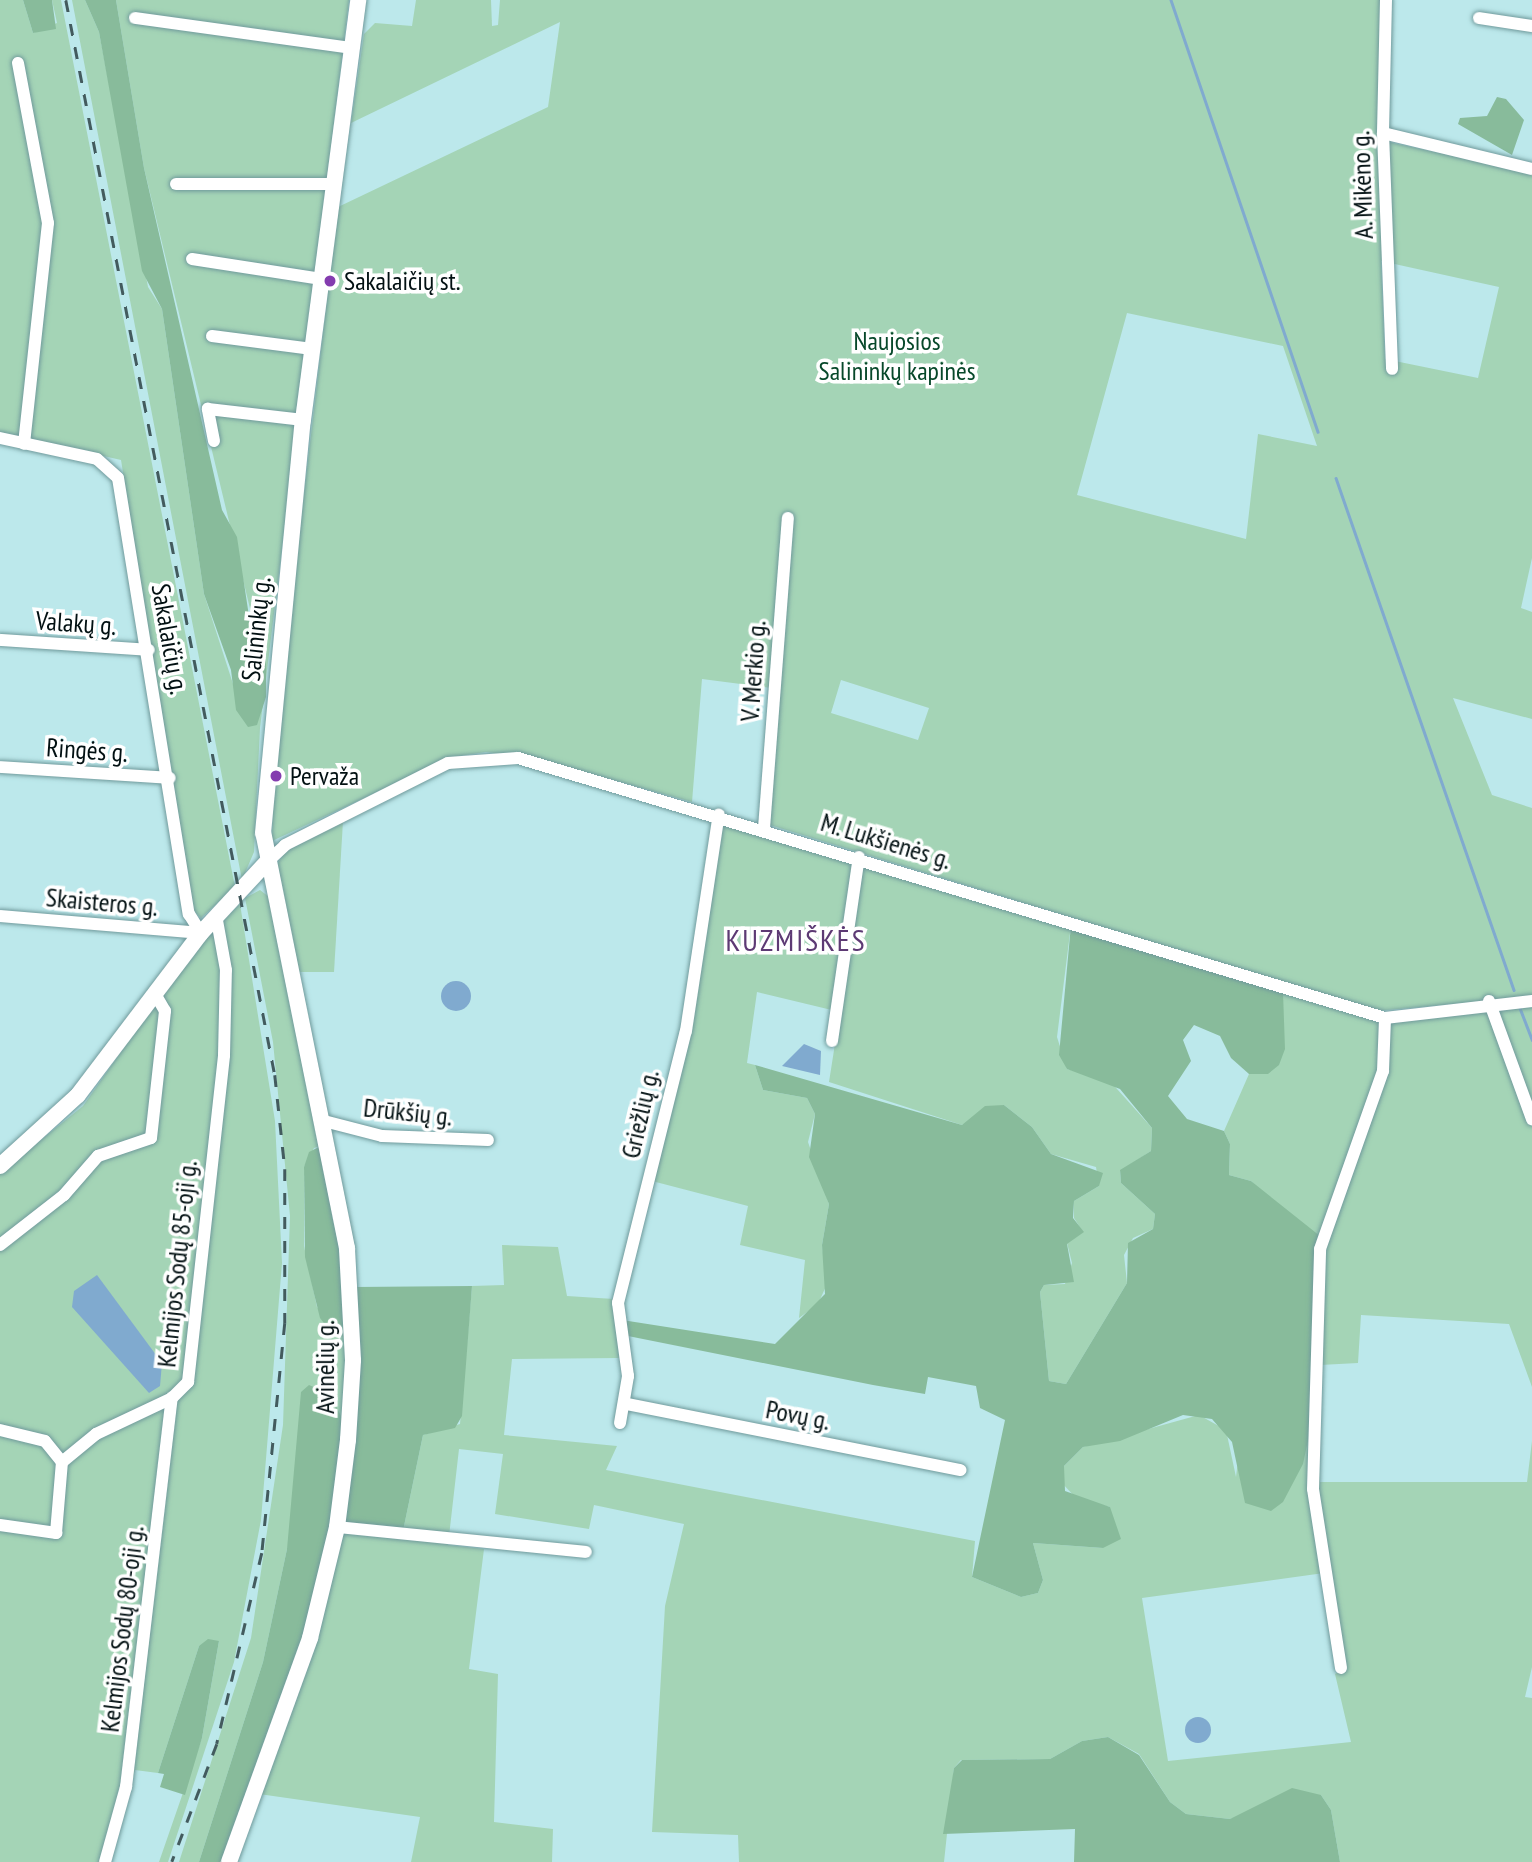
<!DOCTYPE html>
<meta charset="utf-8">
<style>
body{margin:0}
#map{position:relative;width:1532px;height:1862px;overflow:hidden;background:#bce8eb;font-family:"PT Sans Narrow",sans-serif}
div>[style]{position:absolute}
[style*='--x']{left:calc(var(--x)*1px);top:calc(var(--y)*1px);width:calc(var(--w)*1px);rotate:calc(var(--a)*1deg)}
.green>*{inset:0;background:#a4d4b6}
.forest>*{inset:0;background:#88bb9b}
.water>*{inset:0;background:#80aacf}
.round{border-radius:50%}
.stream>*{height:2.5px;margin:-1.25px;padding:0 1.25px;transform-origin:1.25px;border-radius:1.25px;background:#80aacf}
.roads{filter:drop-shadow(0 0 2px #709a9c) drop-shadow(0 0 2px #709a9c)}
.minor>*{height:12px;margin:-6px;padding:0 6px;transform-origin:6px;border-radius:6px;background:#fff}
.major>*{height:16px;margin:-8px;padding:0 8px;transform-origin:8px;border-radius:8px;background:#fff}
.rail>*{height:2.5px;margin-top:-1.25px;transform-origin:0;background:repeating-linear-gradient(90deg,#435b5e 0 12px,transparent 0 24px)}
.dots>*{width:19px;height:19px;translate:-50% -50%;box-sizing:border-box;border:4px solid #fff;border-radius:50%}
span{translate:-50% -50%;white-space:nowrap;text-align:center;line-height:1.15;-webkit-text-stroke:7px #fff;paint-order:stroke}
.street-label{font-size:26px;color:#021012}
.poi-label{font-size:26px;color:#021012}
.left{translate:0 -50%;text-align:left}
.park-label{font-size:26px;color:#07482a}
.quarter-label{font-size:30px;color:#5d3a74;letter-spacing:2px}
</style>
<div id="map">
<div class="green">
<i style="clip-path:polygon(0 0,23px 0,33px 33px,57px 23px,52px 0,61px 0,235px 887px,201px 918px,194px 911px,121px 460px,0 432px)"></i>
<i style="clip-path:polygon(72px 0,85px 0,99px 32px,148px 287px,162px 309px,204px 594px,234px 687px,259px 646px,144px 168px,116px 0,349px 0,260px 728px,254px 852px,242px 880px)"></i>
<i style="clip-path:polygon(evenodd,416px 0,491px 0,492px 26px,498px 25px,500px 0,1380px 0,1379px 140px,1532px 173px,1532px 558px,1521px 608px,1532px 612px,1532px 719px,1453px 698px,1492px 795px,1532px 808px,1532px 997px,1376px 1011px,770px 825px,779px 689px,702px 679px,692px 802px,535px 758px,486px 752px,452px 757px,272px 841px,275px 739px,338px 207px,548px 107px,560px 22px,351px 123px,364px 34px,375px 23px,412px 26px,416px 0,1381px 261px,1499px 287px,1478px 378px,1385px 359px,1381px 261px,416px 0,1127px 313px,1283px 346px,1317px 446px,1258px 434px,1246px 539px,1077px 495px,1127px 313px,416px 0,841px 680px,929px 708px,918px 740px,831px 713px,841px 680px)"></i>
<i style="clip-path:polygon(343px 821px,334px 972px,297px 972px,275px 867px,286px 851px)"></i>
<i style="clip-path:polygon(722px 822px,1071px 925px,1057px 1037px,1067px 1069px,1109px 1080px,1152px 1128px,1151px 1151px,1120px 1171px,1121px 1183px,1155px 1214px,1153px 1229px,1133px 1238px,1124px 1255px,1127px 1283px,1066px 1384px,1049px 1381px,1040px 1292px,1044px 1285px,1065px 1284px,1072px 1263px,1067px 1243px,1083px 1232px,1074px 1218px,1074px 1201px,1099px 1186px,1096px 1167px,1051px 1154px,1032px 1127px,1004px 1105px,962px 1125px,829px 1082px,840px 1012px,757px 992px,747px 1063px,755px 1065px,763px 1090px,807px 1098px,815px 1114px,808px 1142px,829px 1204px,822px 1245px,827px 1284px,818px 1304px,799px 1318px,805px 1260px,740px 1245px,748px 1206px,652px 1181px)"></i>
<i style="clip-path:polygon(260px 890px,269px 897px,323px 1145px,314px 1148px,304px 1167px,304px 1246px,317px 1307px,346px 1337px,344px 1422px,287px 1549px,263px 1662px,199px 1862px,179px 1862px,251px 1638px,283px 1425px,290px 1216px,273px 1042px,245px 898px)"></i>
<i style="clip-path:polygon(240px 904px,275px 1121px,282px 1263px,261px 1520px,234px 1662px,168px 1862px,159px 1862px,202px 1738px,219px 1641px,199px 1646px,158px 1773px,135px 1770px,107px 1862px,0 1862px,0 1173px,83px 1106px,192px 951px)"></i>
<i style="clip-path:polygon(evenodd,1283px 992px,1378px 1022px,1532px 1005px,1532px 1387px,1509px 1324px,1361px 1315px,1358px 1363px,1320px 1365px,1317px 1427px,1320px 1482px,1527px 1482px,1532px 1441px,1532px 1667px,1525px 1697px,1532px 1698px,1532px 1862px,1340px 1862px,1331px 1810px,1321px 1795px,1230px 1819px,1186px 1814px,1170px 1802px,1139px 1754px,1108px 1737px,1082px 1741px,1050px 1759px,961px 1760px,954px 1768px,944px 1862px,739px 1862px,738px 1835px,652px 1832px,665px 1606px,684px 1524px,594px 1505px,589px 1529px,495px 1514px,503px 1454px,459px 1449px,448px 1545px,484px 1549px,469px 1669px,498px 1674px,494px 1822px,553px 1829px,552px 1862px,411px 1862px,420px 1817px,259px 1794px,343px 1524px,403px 1531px,423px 1435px,460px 1424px,472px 1286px,504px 1285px,502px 1245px,558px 1247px,567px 1296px,614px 1299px,619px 1358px,512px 1359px,504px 1435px,617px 1446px,606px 1470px,975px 1541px,972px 1577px,1021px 1597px,1038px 1593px,1043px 1580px,1033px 1543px,1103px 1548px,1110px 1507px,1076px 1498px,1061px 1482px,1064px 1466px,1083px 1447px,1199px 1415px,1226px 1430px,1236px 1477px,1270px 1199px,1251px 1181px,1229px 1175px,1230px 1144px,1224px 1131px,1249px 1074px,1268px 1074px,1283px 992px,1324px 1573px,1340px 1671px,1335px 1674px,1351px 1742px,1168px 1761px,1142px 1598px,1324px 1573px)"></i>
</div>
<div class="forest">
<i style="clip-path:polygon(23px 0,52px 0,56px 29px,33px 33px)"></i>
<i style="clip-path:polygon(85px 0,116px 0,144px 168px,222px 510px,237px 537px,252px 636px,266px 662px,266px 697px,257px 725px,248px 727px,236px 710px,231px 670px,204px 594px,162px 309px,142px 271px,99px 32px)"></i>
<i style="clip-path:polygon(1497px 97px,1506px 99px,1524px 120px,1512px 155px,1458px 124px,1460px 118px,1487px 116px)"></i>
<i style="clip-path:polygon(1071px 925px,1283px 992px,1285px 1049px,1279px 1065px,1268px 1074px,1249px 1074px,1231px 1058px,1220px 1036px,1194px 1025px,1183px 1040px,1191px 1061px,1168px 1096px,1187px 1119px,1224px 1131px,1230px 1144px,1229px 1175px,1251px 1181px,1320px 1236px,1310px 1431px,1303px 1464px,1283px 1502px,1271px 1511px,1245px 1503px,1232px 1442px,1212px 1419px,1183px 1415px,1120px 1441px,1083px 1447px,1064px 1466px,1065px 1491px,1110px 1507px,1121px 1539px,1103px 1548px,1033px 1543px,1043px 1580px,1038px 1593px,1021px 1597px,972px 1577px,1005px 1420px,980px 1408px,976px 1386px,928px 1377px,925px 1394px,873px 1385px,623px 1335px,622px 1320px,775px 1344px,825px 1294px,822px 1245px,829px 1204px,809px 1157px,815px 1114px,807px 1098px,763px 1090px,755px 1065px,962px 1125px,985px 1106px,1004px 1105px,1032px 1127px,1051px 1154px,1103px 1173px,1099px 1186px,1074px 1201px,1073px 1218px,1084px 1232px,1067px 1244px,1074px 1282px,1044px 1285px,1040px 1292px,1049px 1381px,1066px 1384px,1127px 1283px,1128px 1243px,1153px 1229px,1155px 1214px,1121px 1183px,1120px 1170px,1151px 1151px,1152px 1128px,1120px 1089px,1067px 1069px,1059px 1055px)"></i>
<i style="clip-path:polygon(323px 1145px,341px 1264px,346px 1337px,333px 1335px,320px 1318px,305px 1257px,304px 1167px,309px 1152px)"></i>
<i style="clip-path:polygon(472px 1286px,462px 1416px,455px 1428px,423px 1435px,403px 1531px,343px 1524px,355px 1287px)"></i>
<i style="clip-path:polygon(309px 1385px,330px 1394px,344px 1422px,336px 1497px,303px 1642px,224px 1862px,199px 1862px,263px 1662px,287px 1549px,301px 1392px)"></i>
<i style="clip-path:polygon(208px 1639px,219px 1641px,202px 1738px,185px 1795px,160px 1787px,164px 1774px,158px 1773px,199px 1646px)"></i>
<i style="clip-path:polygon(1108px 1737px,1139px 1755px,1170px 1802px,1186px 1814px,1230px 1819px,1292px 1788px,1321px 1795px,1331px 1810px,1340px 1862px,1074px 1862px,1075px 1829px,943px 1834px,954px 1768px,962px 1760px,1050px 1759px,1082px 1741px)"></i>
</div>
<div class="water">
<i class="round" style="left:441px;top:981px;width:30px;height:30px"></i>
<i style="clip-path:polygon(804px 1044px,821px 1051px,820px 1075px,782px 1066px)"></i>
<i style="clip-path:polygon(97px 1275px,162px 1363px,160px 1386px,149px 1393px,72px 1307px,74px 1291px)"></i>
<i class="round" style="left:1185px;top:1717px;width:26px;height:26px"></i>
</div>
<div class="stream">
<i style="--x:1171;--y:0;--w:456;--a:71.2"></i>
<i style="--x:1336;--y:478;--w:542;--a:70.83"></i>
<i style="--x:1520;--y:1008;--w:34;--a:69"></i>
</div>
<div class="roads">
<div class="minor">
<i style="--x:1386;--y:0;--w:133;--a:91.3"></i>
<i style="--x:1383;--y:133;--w:236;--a:87.8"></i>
<i style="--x:135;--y:18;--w:219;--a:7.9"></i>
<i style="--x:1479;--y:18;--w:54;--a:8.6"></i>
<i style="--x:18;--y:63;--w:163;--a:79.4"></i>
<i style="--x:48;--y:223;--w:222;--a:96.2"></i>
<i style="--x:1383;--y:133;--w:153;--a:13.6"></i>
<i style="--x:176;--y:184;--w:157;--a:0"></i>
<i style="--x:192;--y:259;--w:131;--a:8.8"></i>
<i style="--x:212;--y:336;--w:101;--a:7.4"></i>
<i style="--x:0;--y:438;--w:99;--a:12.2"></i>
<i style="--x:97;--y:459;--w:28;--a:42"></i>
<i style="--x:118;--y:478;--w:442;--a:80.8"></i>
<i style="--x:189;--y:914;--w:22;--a:58"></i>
<i style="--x:214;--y:441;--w:33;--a:-101"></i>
<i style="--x:208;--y:409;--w:96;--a:6.6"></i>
<i style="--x:0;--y:640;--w:149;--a:3.8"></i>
<i style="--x:0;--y:767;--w:170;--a:3.7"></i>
<i style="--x:764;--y:828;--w:311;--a:-85.6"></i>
<i style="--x:266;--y:863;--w:26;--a:-43"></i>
<i style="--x:285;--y:845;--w:182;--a:-26.7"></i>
<i style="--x:448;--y:763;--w:70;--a:-4.1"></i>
<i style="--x:518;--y:758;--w:905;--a:16.69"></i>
<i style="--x:1385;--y:1018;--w:148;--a:-6.6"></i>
<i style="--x:0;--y:916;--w:202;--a:4.8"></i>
<i style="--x:1489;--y:1001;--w:126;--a:70"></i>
<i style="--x:832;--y:1041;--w:186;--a:-81.7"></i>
<i style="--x:324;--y:1121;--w:60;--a:14.5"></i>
<i style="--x:382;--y:1136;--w:106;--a:2.2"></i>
<i style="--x:0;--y:1245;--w:81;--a:-38"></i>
<i style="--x:64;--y:1195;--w:52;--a:-48.9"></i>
<i style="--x:98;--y:1156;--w:56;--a:-18.8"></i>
<i style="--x:151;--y:1138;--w:128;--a:-83.7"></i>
<i style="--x:165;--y:1011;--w:22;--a:-120"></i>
<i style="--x:627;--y:1404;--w:340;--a:11.2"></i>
<i style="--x:620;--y:1423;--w:48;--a:-80.3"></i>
<i style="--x:628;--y:1376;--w:74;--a:-97.8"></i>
<i style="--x:618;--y:1303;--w:280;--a:-76"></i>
<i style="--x:686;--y:1031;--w:219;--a:-81.4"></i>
<i style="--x:0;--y:1430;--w:46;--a:13.7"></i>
<i style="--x:45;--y:1441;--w:27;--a:51"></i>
<i style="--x:0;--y:1525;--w:57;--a:8.1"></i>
<i style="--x:56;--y:1533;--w:71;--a:-85.2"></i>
<i style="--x:62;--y:1462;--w:44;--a:-39.5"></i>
<i style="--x:96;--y:1434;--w:84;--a:-25.3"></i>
<i style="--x:172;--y:1398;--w:23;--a:-45"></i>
<i style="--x:188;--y:1382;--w:329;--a:-83.7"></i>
<i style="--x:224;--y:1055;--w:85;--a:-88.7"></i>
<i style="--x:226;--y:970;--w:56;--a:-100.3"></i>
<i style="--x:337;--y:1527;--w:250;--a:5.7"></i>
<i style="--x:1341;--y:1668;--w:181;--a:-98.9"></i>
<i style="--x:1313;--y:1489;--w:240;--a:-88.3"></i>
<i style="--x:1320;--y:1249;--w:189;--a:-70.5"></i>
<i style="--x:1383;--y:1071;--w:53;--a:-87.8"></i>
<i style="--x:105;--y:1862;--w:78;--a:-74.4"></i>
<i style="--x:126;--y:1787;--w:392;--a:-83.3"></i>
</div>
<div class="major">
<i style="--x:0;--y:1166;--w:105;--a:-42.3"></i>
<i style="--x:78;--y:1095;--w:203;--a:-52.8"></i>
<i style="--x:201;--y:933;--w:96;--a:-47.1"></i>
<i style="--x:229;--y:1862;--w:238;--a:-70.1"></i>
<i style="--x:310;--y:1638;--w:114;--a:-76.3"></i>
<i style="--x:337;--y:1527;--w:88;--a:-82.8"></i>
<i style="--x:348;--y:1440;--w:80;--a:-86.4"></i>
<i style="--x:353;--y:1360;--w:112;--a:-93.1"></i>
<i style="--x:347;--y:1248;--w:423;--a:-101.4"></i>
<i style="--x:263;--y:833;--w:415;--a:-84.5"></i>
<i style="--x:303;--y:420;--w:424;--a:-82.5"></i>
</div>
</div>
<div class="rail">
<i style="--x:66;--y:0;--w:1095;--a:79"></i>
<i style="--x:275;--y:1075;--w:95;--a:83.9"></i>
<i style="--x:285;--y:1169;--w:154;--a:90"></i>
<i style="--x:285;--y:1323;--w:231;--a:95.7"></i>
<i style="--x:262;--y:1553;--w:196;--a:103.3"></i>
<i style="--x:217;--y:1744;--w:126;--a:110.9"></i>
</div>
<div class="dots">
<i style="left:330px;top:281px;background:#843caf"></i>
<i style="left:276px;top:776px;background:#843caf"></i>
</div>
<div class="street-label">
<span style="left:1362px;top:185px;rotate:-92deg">A. Mikėno g.</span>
<span style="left:76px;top:623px;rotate:4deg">Valakų g.</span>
<span style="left:256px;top:629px;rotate:-84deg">Salininkų g.</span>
<span style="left:170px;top:639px;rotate:80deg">Sakalaičių g.</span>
<span style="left:753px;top:671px;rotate:-86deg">V. Merkio g.</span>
<span style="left:87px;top:750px;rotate:4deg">Ringės g.</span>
<span style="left:886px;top:841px;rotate:17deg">M. Lukšienės g.</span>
<span style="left:102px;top:902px;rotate:5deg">Skaisteros g.</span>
<span style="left:408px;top:1112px;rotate:6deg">Drūkšių g.</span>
<span style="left:640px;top:1114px;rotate:-77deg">Griežlių g.</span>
<span style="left:177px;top:1264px;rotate:-84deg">Kelmijos Sodų 85-oji g.</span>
<span style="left:325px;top:1367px;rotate:-90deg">Avinėlių g.</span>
<span style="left:798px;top:1415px;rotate:11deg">Povų g.</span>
<span style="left:122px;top:1629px;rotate:-83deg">Kelmijos Sodų 80-oji g.</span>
</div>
<div class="poi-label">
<span class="left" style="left:344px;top:281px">Sakalaičių st.</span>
<span class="left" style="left:290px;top:776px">Pervaža</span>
</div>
<div class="park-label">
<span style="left:897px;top:356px">Naujosios<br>Salininkų kapinės</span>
</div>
<div class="quarter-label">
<span style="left:796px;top:940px">KUZMIŠKĖS</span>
</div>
</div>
